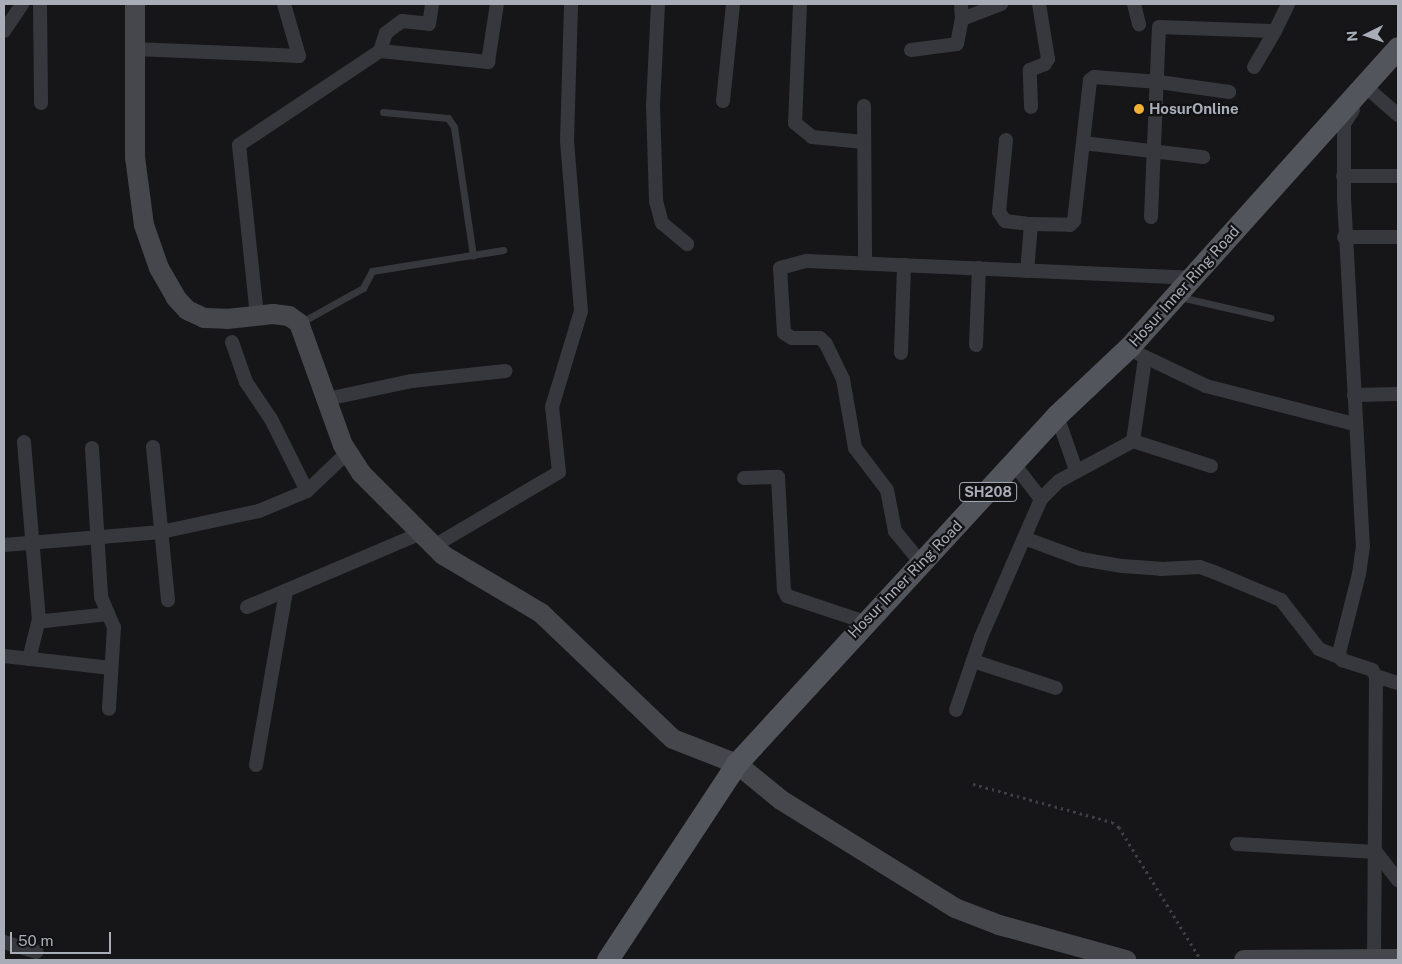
<!DOCTYPE html>
<style>
body{margin:0}
#map{position:relative;width:1402px;height:964px;overflow:hidden;background:#161618;font-family:"Public Sans",sans-serif}
div>[style]{position:absolute}
[style*='--x']{left:calc(var(--x)*1px);top:calc(var(--y)*1px);width:calc(var(--w)*1px);rotate:calc(var(--a)*1deg)}
.path>*{height:2.5px;margin-top:-1.25px;transform-origin:0;background:repeating-linear-gradient(90deg,#3d3f44 0 2.5px,transparent 0 6.5px)}
.lane>*{height:7px;margin:-3.5px;padding:0 3.5px;transform-origin:3.5px;border-radius:3.5px;background:#37383d}
.street>*{height:14px;margin:-7px;padding:0 7px;transform-origin:7px;border-radius:7px;background:#37383d}
.secondary>*{height:20px;margin:-10px;padding:0 10px;transform-origin:10px;border-radius:10px;background:#45474d}
.primary>*{height:22px;margin:-11px;padding:0 11px;transform-origin:11px;border-radius:11px;background:#53555c}
.dots>*{width:14px;height:14px;translate:-50% -50%;box-sizing:border-box;border:2px solid #111113;border-radius:50%}
span{translate:-50% -50%;white-space:nowrap;text-align:center;line-height:1.15;-webkit-text-stroke:4.5px #111113;paint-order:stroke}
.shield-label span{padding:1px 4px;background:#111113;border:1px solid;border-radius:4px;-webkit-text-stroke-width:0}
.shield-label{font-size:14px;color:#a8adb8;font-weight:700}
.poi-label{font-size:15px;color:#a8adb8;font-weight:700}
.left{translate:0 -50%;text-align:left}
.street-label{font-size:15px;color:#a8adb8}
.frame{position:absolute;inset:0;border:5px solid #a8adb8;pointer-events:none}
.north{position:absolute;left:1342px;top:10px;width:50px;height:50px;-webkit-text-stroke:4px #111113;paint-order:stroke;rotate:266deg;font-size:14px;font-weight:700;line-height:20px;text-align:center;color:#a8adb8}
.north::after{content:'';display:block;margin:auto;width:18px;height:22px;background:#a8adb8;clip-path:polygon(50% 0,100% 100%,50% 72%,0 100%)}
.scale{position:absolute;left:10px;top:932px;width:101px;height:22px;box-sizing:border-box;border:2px solid #a8adb8;border-top:0;padding-left:6px;font-size:15px;line-height:18px;white-space:nowrap;color:#a8adb8;-webkit-text-stroke:4px #111113;paint-order:stroke}
</style>
<div id="map">
<div class="path">
<i style="--x:973;--y:784;--w:144;--a:15.3"></i>
<i style="--x:1112;--y:822;--w:9;--a:36"></i>
<i style="--x:1119;--y:827;--w:156;--a:58.3"></i>
</div>
<div class="lane">
<i style="--x:383;--y:112;--w:65;--a:5.3"></i>
<i style="--x:448;--y:118;--w:11;--a:56"></i>
<i style="--x:454;--y:127;--w:130;--a:81.6"></i>
<i style="--x:1180;--y:297;--w:93;--a:13"></i>
<i style="--x:300;--y:323;--w:72;--a:-29.1"></i>
<i style="--x:363;--y:288;--w:19;--a:-62"></i>
<i style="--x:372;--y:271;--w:133;--a:-9.1"></i>
</div>
<div class="street">
<i style="--x:40;--y:4;--w:99;--a:89.4"></i>
<i style="--x:658;--y:4;--w:101;--a:92.8"></i>
<i style="--x:653;--y:105;--w:96;--a:88.2"></i>
<i style="--x:656;--y:201;--w:23;--a:75"></i>
<i style="--x:662;--y:223;--w:33;--a:40"></i>
<i style="--x:800;--y:4;--w:119;--a:92.4"></i>
<i style="--x:795;--y:123;--w:22;--a:39"></i>
<i style="--x:812;--y:137;--w:52;--a:5.5"></i>
<i style="--x:961;--y:4;--w:15;--a:86"></i>
<i style="--x:962;--y:19;--w:42;--a:-21"></i>
<i style="--x:1134;--y:4;--w:21;--a:76"></i>
<i style="--x:4;--y:31;--w:32;--a:-56"></i>
<i style="--x:134;--y:49;--w:165;--a:2.4"></i>
<i style="--x:299;--y:56;--w:54;--a:-106.1"></i>
<i style="--x:911;--y:50;--w:46;--a:-7.4"></i>
<i style="--x:957;--y:44;--w:25;--a:-79"></i>
<i style="--x:380;--y:51;--w:109;--a:5.8"></i>
<i style="--x:488;--y:62;--w:59;--a:-81.2"></i>
<i style="--x:1254;--y:67;--w:42;--a:-59.7"></i>
<i style="--x:1365;--y:86;--w:44;--a:41.3"></i>
<i style="--x:723;--y:101;--w:98;--a:-84.1"></i>
<i style="--x:864;--y:106;--w:157;--a:89.6"></i>
<i style="--x:1031;--y:107;--w:37;--a:-92"></i>
<i style="--x:1030;--y:70;--w:16;--a:-22"></i>
<i style="--x:1045;--y:64;--w:6;--a:-59"></i>
<i style="--x:1048;--y:59;--w:56;--a:-99.3"></i>
<i style="--x:1353;--y:110;--w:17;--a:123"></i>
<i style="--x:1344;--y:124;--w:74;--a:90"></i>
<i style="--x:1344;--y:198;--w:349;--a:86.9"></i>
<i style="--x:1363;--y:546;--w:28;--a:98"></i>
<i style="--x:1359;--y:574;--w:81;--a:104.2"></i>
<i style="--x:1339;--y:653;--w:8;--a:67"></i>
<i style="--x:1342;--y:660;--w:32;--a:18"></i>
<i style="--x:1372;--y:670;--w:7;--a:56"></i>
<i style="--x:1376;--y:676;--w:283;--a:90.4"></i>
<i style="--x:1006;--y:140;--w:72;--a:95.6"></i>
<i style="--x:999;--y:212;--w:11;--a:56"></i>
<i style="--x:1005;--y:221;--w:26;--a:7"></i>
<i style="--x:1083;--y:143;--w:121;--a:6.7"></i>
<i style="--x:1343;--y:176;--w:55;--a:0"></i>
<i style="--x:1151;--y:217;--w:190;--a:-87.6"></i>
<i style="--x:1159;--y:27;--w:116;--a:2"></i>
<i style="--x:1275;--y:31;--w:30;--a:-64"></i>
<i style="--x:1344;--y:237;--w:54;--a:0"></i>
<i style="--x:1027;--y:271;--w:47;--a:-85.1"></i>
<i style="--x:1031;--y:224;--w:39;--a:1"></i>
<i style="--x:1070;--y:225;--w:6;--a:-45"></i>
<i style="--x:1074;--y:221;--w:142;--a:-83.5"></i>
<i style="--x:1090;--y:80;--w:5;--a:-37"></i>
<i style="--x:1094;--y:77;--w:65;--a:4.4"></i>
<i style="--x:1159;--y:82;--w:71;--a:8.1"></i>
<i style="--x:257;--y:316;--w:172;--a:-96"></i>
<i style="--x:239;--y:145;--w:169;--a:-33.7"></i>
<i style="--x:380;--y:51;--w:19;--a:-72"></i>
<i style="--x:386;--y:33;--w:20;--a:-37"></i>
<i style="--x:402;--y:21;--w:27;--a:6"></i>
<i style="--x:429;--y:24;--w:20;--a:-81"></i>
<i style="--x:232;--y:342;--w:42;--a:70.7"></i>
<i style="--x:246;--y:382;--w:45;--a:56"></i>
<i style="--x:271;--y:419;--w:80;--a:63.4"></i>
<i style="--x:976;--y:345;--w:77;--a:-87.8"></i>
<i style="--x:901;--y:353;--w:88;--a:-88"></i>
<i style="--x:1139;--y:354;--w:74;--a:25.5"></i>
<i style="--x:1206;--y:386;--w:153;--a:14.4"></i>
<i style="--x:1354;--y:395;--w:44;--a:-1.3"></i>
<i style="--x:327;--y:399;--w:87;--a:-12"></i>
<i style="--x:412;--y:381;--w:94;--a:-6.1"></i>
<i style="--x:1057;--y:416;--w:57;--a:70.6"></i>
<i style="--x:1133;--y:441;--w:82;--a:17.8"></i>
<i style="--x:24;--y:442;--w:178;--a:85.2"></i>
<i style="--x:39;--y:619;--w:6;--a:18"></i>
<i style="--x:45;--y:621;--w:63;--a:-6.3"></i>
<i style="--x:153;--y:447;--w:154;--a:84.4"></i>
<i style="--x:92;--y:448;--w:149;--a:86.5"></i>
<i style="--x:101;--y:597;--w:33;--a:67"></i>
<i style="--x:114;--y:627;--w:82;--a:93.5"></i>
<i style="--x:1014;--y:464;--w:44;--a:52.4"></i>
<i style="--x:744;--y:478;--w:34;--a:-2"></i>
<i style="--x:778;--y:477;--w:113;--a:87"></i>
<i style="--x:784;--y:590;--w:7;--a:63"></i>
<i style="--x:787;--y:596;--w:82;--a:18.4"></i>
<i style="--x:1024;--y:538;--w:61;--a:20.2"></i>
<i style="--x:1081;--y:559;--w:42;--a:9.7"></i>
<i style="--x:1122;--y:566;--w:39;--a:4"></i>
<i style="--x:1161;--y:569;--w:39;--a:-3"></i>
<i style="--x:1200;--y:567;--w:15;--a:20"></i>
<i style="--x:1214;--y:572;--w:73;--a:22.7"></i>
<i style="--x:1281;--y:600;--w:62;--a:52.2"></i>
<i style="--x:1319;--y:649;--w:22;--a:22"></i>
<i style="--x:4;--y:545;--w:158;--a:-4.7"></i>
<i style="--x:161;--y:532;--w:100;--a:-12.1"></i>
<i style="--x:259;--y:511;--w:52;--a:-22.6"></i>
<i style="--x:307;--y:491;--w:57;--a:-43.6"></i>
<i style="--x:434;--y:546;--w:145;--a:-30.6"></i>
<i style="--x:559;--y:472;--w:65;--a:-96.1"></i>
<i style="--x:552;--y:407;--w:100;--a:-73.2"></i>
<i style="--x:581;--y:311;--w:171;--a:-94.7"></i>
<i style="--x:567;--y:141;--w:137;--a:-88.3"></i>
<i style="--x:922;--y:564;--w:43;--a:-129.3"></i>
<i style="--x:895;--y:531;--w:42;--a:-101"></i>
<i style="--x:887;--y:490;--w:53;--a:-127.3"></i>
<i style="--x:855;--y:448;--w:70;--a:-99.9"></i>
<i style="--x:843;--y:379;--w:39;--a:-116"></i>
<i style="--x:826;--y:344;--w:8;--a:-135"></i>
<i style="--x:820;--y:338;--w:28;--a:180"></i>
<i style="--x:792;--y:338;--w:9;--a:-148"></i>
<i style="--x:784;--y:333;--w:65;--a:-93.5"></i>
<i style="--x:780;--y:268;--w:28;--a:-15"></i>
<i style="--x:807;--y:261;--w:384;--a:2.5"></i>
<i style="--x:247;--y:607;--w:189;--a:-23"></i>
<i style="--x:4;--y:656;--w:108;--a:6.4"></i>
<i style="--x:29;--y:659;--w:41;--a:-76"></i>
<i style="--x:973;--y:661;--w:87;--a:18"></i>
<i style="--x:1376;--y:676;--w:23;--a:18"></i>
<i style="--x:956;--y:710;--w:77;--a:-71.1"></i>
<i style="--x:981;--y:637;--w:150;--a:-66.5"></i>
<i style="--x:1041;--y:499;--w:25;--a:-45"></i>
<i style="--x:1059;--y:481;--w:84;--a:-28.4"></i>
<i style="--x:1133;--y:441;--w:83;--a:-81.7"></i>
<i style="--x:256;--y:765;--w:177;--a:-80.2"></i>
<i style="--x:1237;--y:844;--w:139;--a:3.3"></i>
<i style="--x:1376;--y:852;--w:36;--a:52"></i>
<i style="--x:4;--y:942;--w:34;--a:17"></i>
</div>
<div class="secondary">
<i style="--x:135;--y:4;--w:153;--a:90"></i>
<i style="--x:135;--y:157;--w:69;--a:82.5"></i>
<i style="--x:144;--y:225;--w:46;--a:70.8"></i>
<i style="--x:159;--y:268;--w:34;--a:60"></i>
<i style="--x:176;--y:298;--w:16;--a:47"></i>
<i style="--x:187;--y:310;--w:19;--a:25"></i>
<i style="--x:204;--y:318;--w:23;--a:2"></i>
<i style="--x:227;--y:319;--w:46;--a:-6.2"></i>
<i style="--x:273;--y:314;--w:16;--a:7"></i>
<i style="--x:289;--y:316;--w:12;--a:35"></i>
<i style="--x:299;--y:323;--w:130;--a:70.2"></i>
<i style="--x:343;--y:445;--w:33;--a:57"></i>
<i style="--x:361;--y:473;--w:116;--a:45"></i>
<i style="--x:443;--y:555;--w:114;--a:30.6"></i>
<i style="--x:541;--y:613;--w:182;--a:43.7"></i>
<i style="--x:673;--y:739;--w:69;--a:21.3"></i>
<i style="--x:737;--y:764;--w:57;--a:39.3"></i>
<i style="--x:781;--y:800;--w:205;--a:31.8"></i>
<i style="--x:955;--y:908;--w:47;--a:21.1"></i>
<i style="--x:999;--y:925;--w:132;--a:15.4"></i>
<i style="--x:1244;--y:960;--w:154;--a:-0.4"></i>
</div>
<div class="primary">
<i style="--x:608;--y:960;--w:235;--a:-56.6"></i>
<i style="--x:737;--y:764;--w:473;--a:-47.4"></i>
<i style="--x:1057;--y:416;--w:102;--a:-43.4"></i>
<i style="--x:1131;--y:346;--w:400;--a:-48.1"></i>
</div>
<div class="dots">
<i style="left:1139px;top:109px;background:#f2b134"></i>
</div>
<div class="shield-label">
<span style="left:988px;top:492px">SH208</span>
</div>
<div class="poi-label">
<span class="left" style="left:1149px;top:109px">HosurOnline</span>
</div>
<div class="street-label">
<span style="left:1184px;top:286px;rotate:-48deg">Hosur Inner Ring Road</span>
<span style="left:905px;top:579px;rotate:-46deg">Hosur Inner Ring Road</span>
</div>
<div class="frame"></div>
<div class="north">N</div>
<div class="scale">50 m</div>
</div>
